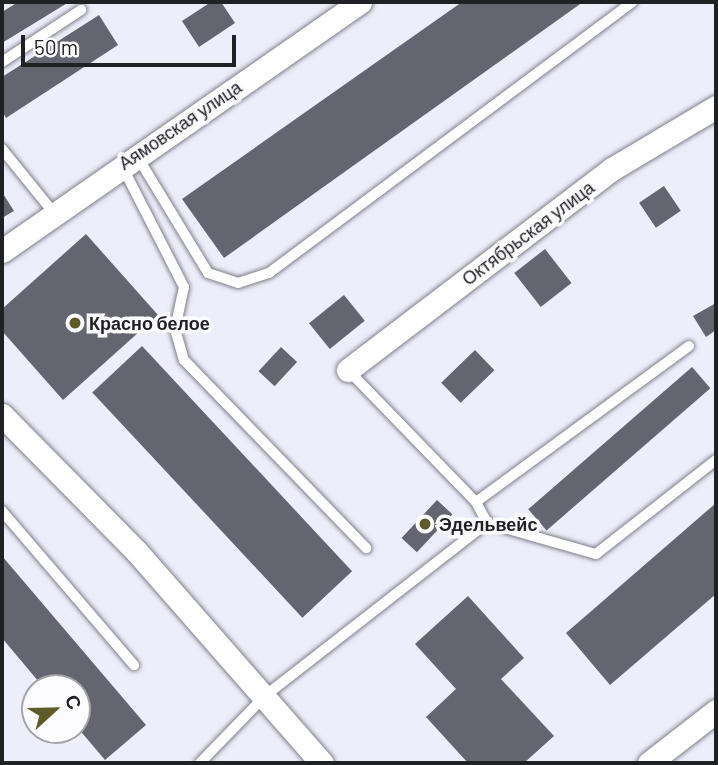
<!DOCTYPE html>
<meta charset="utf-8">
<style>
body{margin:0}
#map{position:relative;width:718px;height:765px;overflow:hidden;background:#eeeefa;font-family:Barlow,sans-serif}
div>[style]{position:absolute}
[style*='--x']{left:calc(var(--x)*1px);top:calc(var(--y)*1px);width:calc(var(--w)*1px);rotate:calc(var(--a)*1deg)}
.building>*{inset:0;background:#656570;transform-origin:0 0}
.roads{filter:drop-shadow(0 0 2px #7f7f89) drop-shadow(0 0 2px #7f7f89)}
.lane>*{height:10px;margin:-5px;padding:0 5px;transform-origin:5px;border-radius:5px;background:#fff}
.street>*{height:23px;margin:-11.5px;padding:0 11.5px;transform-origin:11.5px;border-radius:11.5px;background:#fff}
.dots>*{width:19px;height:19px;translate:-50% -50%;box-sizing:border-box;border:4px solid #fcfcff;border-radius:50%}
span{translate:-50% -50%;white-space:nowrap;text-align:center;line-height:1.15;-webkit-text-stroke:7px #fcfcff;paint-order:stroke}
.street-label{font-size:18px;color:#202125}
.poi-label{font-size:18px;color:#202125;font-weight:700}
.left{translate:0 -50%;text-align:left}
.frame{position:absolute;inset:0;border:4px solid #202125;pointer-events:none}
.north{position:absolute;left:21px;top:674px;width:70px;height:70px;box-sizing:border-box;background:#fcfcff;border:2px solid #a4a4a8;border-radius:50%;rotate:68deg;font-size:19px;font-weight:700;line-height:28px;text-align:center;color:#202125}
.north::after{content:'';display:block;margin:auto;width:24px;height:32px;background:#5f5b28;clip-path:polygon(50% 0,100% 100%,50% 72%,0 100%)}
.scale{position:absolute;left:21px;top:35px;width:215px;height:32px;box-sizing:border-box;border:4px solid #202125;border-top:0;padding-left:9px;font-size:21px;line-height:24px;white-space:nowrap;color:#202125;-webkit-text-stroke:5px #fcfcff;paint-order:stroke}
</style>
<div id="map">
<div class="building">
<i style="clip-path:polygon(18px 2px,69px 2px,2px 43px,2px 12px)"></i>
<i style="clip-path:polygon(211px 2px,221px 2px,235px 23px,199px 47px,182px 21px)"></i>
<i style="clip-path:polygon(462px 2px,583px 2px,224px 258px,182px 199px)"></i>
<i style="clip-path:polygon(99px 15px,118px 45px,6px 118px,2px 111px,2px 77px)"></i>
<i style="left:664px;top:186px;width:30px;height:30px;rotate:56deg"></i>
<i style="clip-path:polygon(2px 192px,14px 211px,2px 218px)"></i>
<i style="clip-path:polygon(86px 234px,158px 315px,63px 400px,2px 331px,2px 309px)"></i>
<i style="left:545px;top:249px;width:43px;height:39px;rotate:52deg"></i>
<i style="left:344px;top:295px;width:33px;height:45px;rotate:51deg"></i>
<i style="clip-path:polygon(716px 303px,716px 330px,706px 337px,693px 316px)"></i>
<i style="left:142px;top:346px;width:308px;height:68px;rotate:47deg"></i>
<i style="left:281px;top:347px;width:22px;height:33px;rotate:43deg"></i>
<i style="left:475px;top:350px;width:28px;height:47px;rotate:46deg"></i>
<i style="left:692px;top:367px;width:28px;height:217px;rotate:49deg"></i>
<i style="left:437px;top:500px;width:21px;height:52px;rotate:43deg"></i>
<i style="clip-path:polygon(716px 503px,716px 594px,610px 685px,566px 633px)"></i>
<i style="clip-path:polygon(2px 556px,146px 725px,105px 760px,77px 727px,77px 688px,44px 688px,2px 638px)"></i>
<i style="clip-path:polygon(468px 596px,524px 658px,501px 679px,554px 736px,524px 763px,468px 763px,426px 717px,456px 689px,415px 644px)"></i>
</div>
<div class="roads">
<div class="lane">
<i style="--x:2;--y:62;--w:95;--a:-33.4"></i>
<i style="--x:2;--y:149;--w:81;--a:51"></i>
<i style="--x:137;--y:156;--w:137;--a:58.7"></i>
<i style="--x:208;--y:273;--w:32;--a:18"></i>
<i style="--x:238;--y:283;--w:33;--a:-18"></i>
<i style="--x:269;--y:273;--w:453;--a:-36.7"></i>
<i style="--x:122;--y:166;--w:136;--a:62.9"></i>
<i style="--x:184;--y:287;--w:43;--a:102.1"></i>
<i style="--x:175;--y:329;--w:32;--a:74"></i>
<i style="--x:184;--y:360;--w:262;--a:45.9"></i>
<i style="--x:348;--y:370;--w:184;--a:45.9"></i>
<i style="--x:476;--y:502;--w:24;--a:62"></i>
<i style="--x:476;--y:502;--w:264;--a:-36.2"></i>
<i style="--x:2;--y:511;--w:203;--a:49.4"></i>
<i style="--x:200;--y:763;--w:95;--a:-45.9"></i>
<i style="--x:266;--y:695;--w:280;--a:-37.9"></i>
<i style="--x:487;--y:523;--w:113;--a:15.9"></i>
<i style="--x:596;--y:554;--w:152;--a:-38.1"></i>
</div>
<div class="street">
<i style="--x:2;--y:251;--w:436;--a:-34.8"></i>
<i style="--x:348;--y:370;--w:332;--a:-37.3"></i>
<i style="--x:612;--y:169;--w:121;--a:-30.8"></i>
<i style="--x:2;--y:415;--w:192;--a:45.4"></i>
<i style="--x:137;--y:552;--w:281;--a:48.8"></i>
<i style="--x:649;--y:763;--w:85;--a:-37.8"></i>
</div>
</div>
<div class="dots">
<i style="left:75px;top:323px;background:#5f5b28"></i>
<i style="left:425px;top:524px;background:#5f5b28"></i>
</div>
<div class="street-label">
<span style="left:180px;top:125px;rotate:-34deg">Аямовская улица</span>
<span style="left:528px;top:233px;rotate:-37deg">Октябрьская улица</span>
</div>
<div class="poi-label">
<span class="left" style="left:89px;top:323px">Красно белое</span>
<span class="left" style="left:439px;top:524px">Эдельвейс</span>
</div>
<div class="frame"></div>
<div class="north">С</div>
<div class="scale">50 m</div>
</div>
